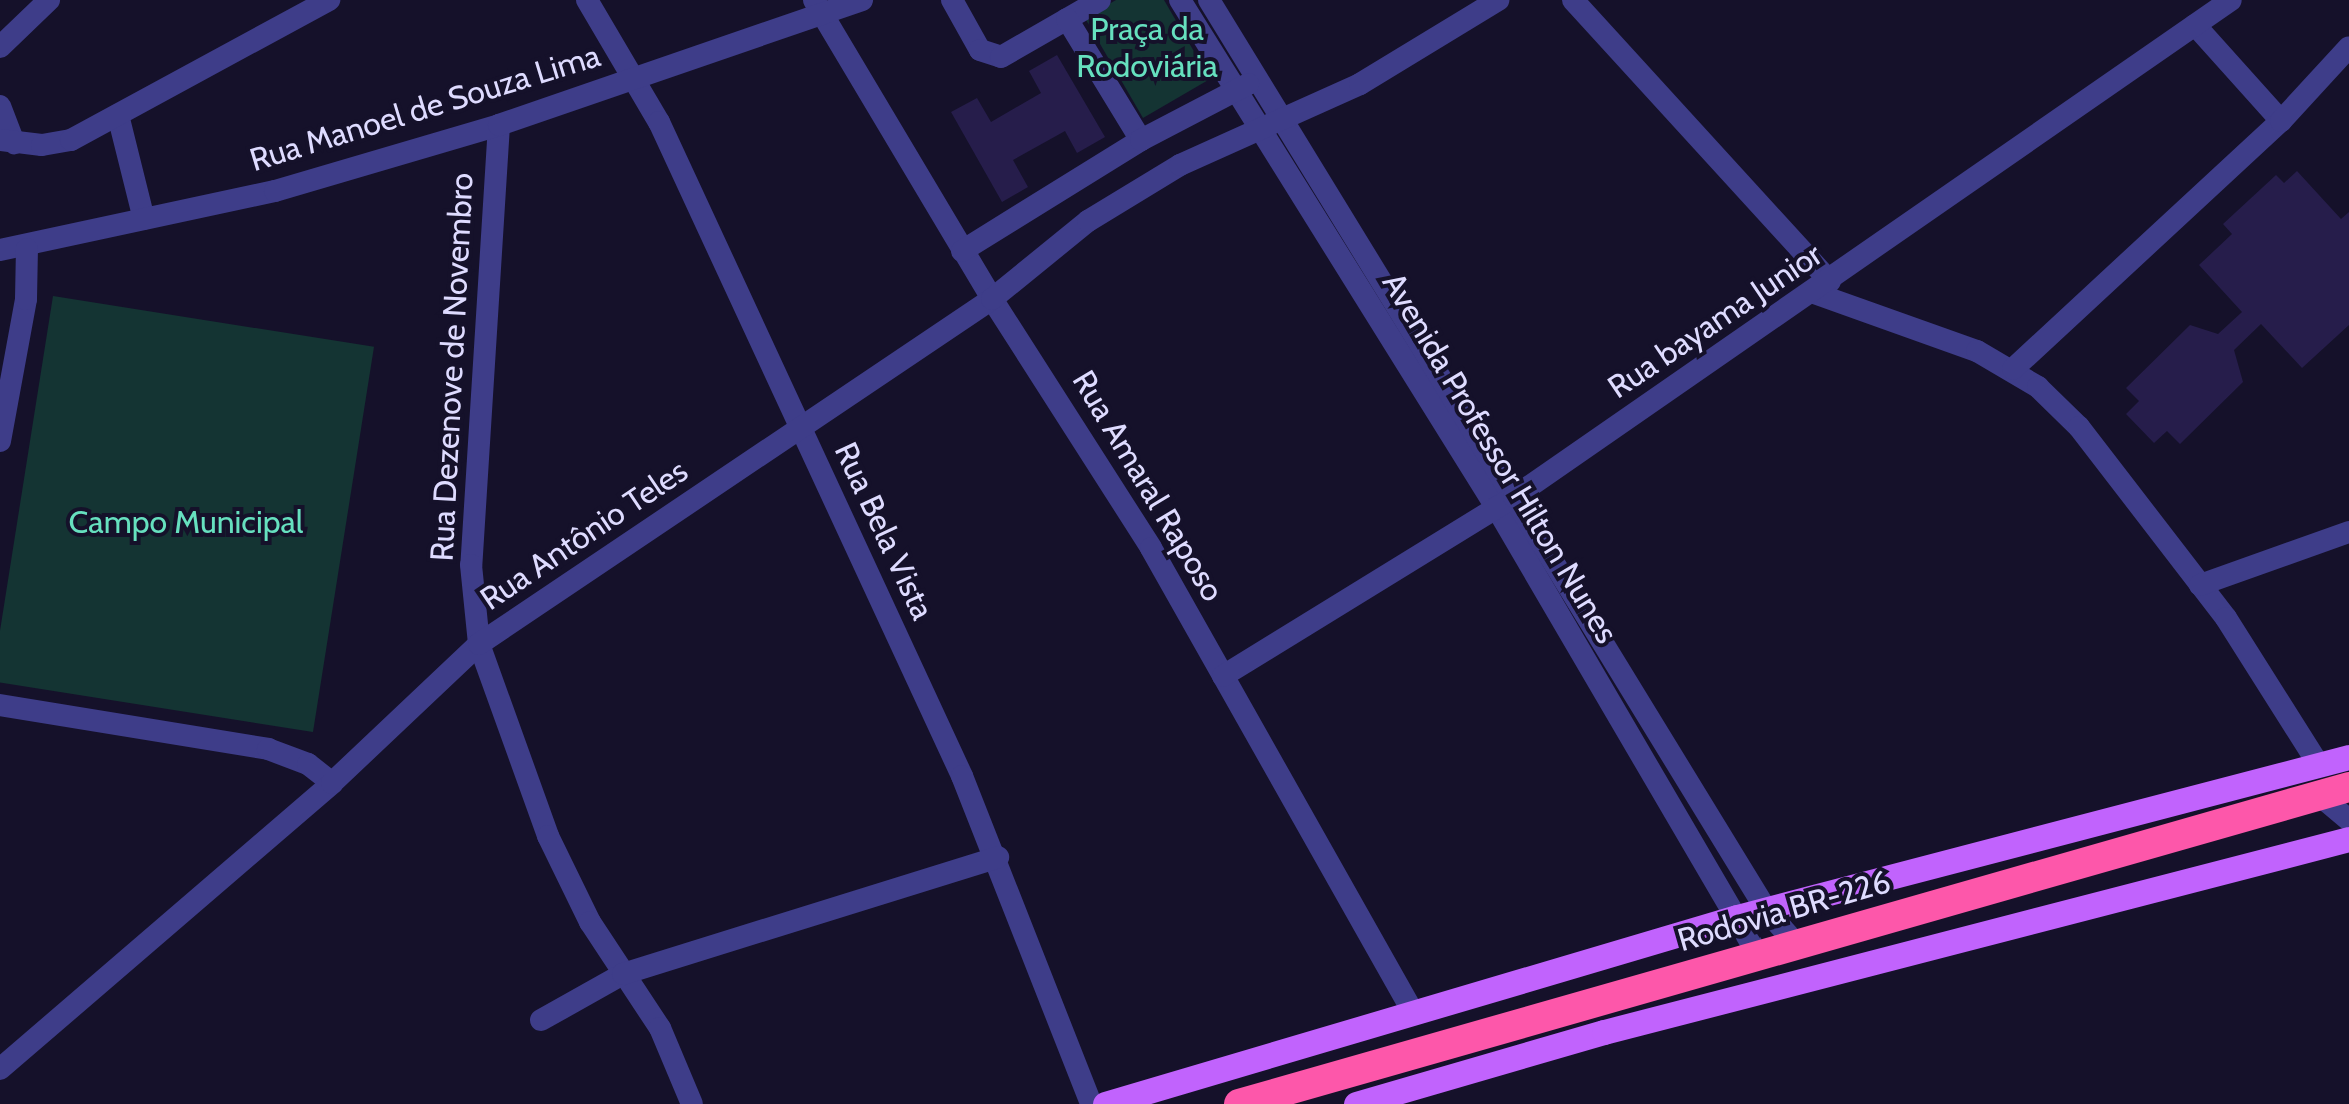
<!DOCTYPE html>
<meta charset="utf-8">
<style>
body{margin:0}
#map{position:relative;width:2349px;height:1104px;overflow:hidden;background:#15112a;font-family:Cabin,sans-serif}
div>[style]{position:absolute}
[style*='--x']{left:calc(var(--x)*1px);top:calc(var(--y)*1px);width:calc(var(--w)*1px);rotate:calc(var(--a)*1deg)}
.green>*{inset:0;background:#143433;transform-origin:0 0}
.building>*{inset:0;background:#261d4b}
.minor>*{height:22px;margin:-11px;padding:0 11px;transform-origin:11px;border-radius:11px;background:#3e3d89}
.major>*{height:25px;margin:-12.5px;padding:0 12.5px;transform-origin:12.5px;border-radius:12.5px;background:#c163fd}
.highway>*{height:30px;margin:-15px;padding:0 15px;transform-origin:15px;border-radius:15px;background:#fd57aa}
span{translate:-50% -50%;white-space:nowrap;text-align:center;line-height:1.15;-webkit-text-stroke:8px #15112a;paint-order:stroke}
.park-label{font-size:32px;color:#66e0bf}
.street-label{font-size:32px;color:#dedbff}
</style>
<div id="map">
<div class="green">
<i style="clip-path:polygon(1116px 0,1164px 0,1210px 79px,1143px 118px,1085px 18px)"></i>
<i style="left:53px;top:296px;width:325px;height:390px;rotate:9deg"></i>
</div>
<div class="building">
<i style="clip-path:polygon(1057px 55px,1105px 137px,1077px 153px,1065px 131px,1013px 160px,1028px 187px,1002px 202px,951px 112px,977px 98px,991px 122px,1041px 93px,1029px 71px)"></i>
<i style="clip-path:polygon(2297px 171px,2341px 219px,2349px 212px,2349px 325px,2302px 368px,2261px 324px,2234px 350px,2243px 382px,2180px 444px,2167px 431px,2154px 443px,2126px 414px,2139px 401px,2126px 388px,2190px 325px,2218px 334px,2242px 312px,2199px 265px,2232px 234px,2223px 224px,2276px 175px,2284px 183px)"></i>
</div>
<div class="minor">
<i style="--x:587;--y:0;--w:142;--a:59.5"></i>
<i style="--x:659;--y:122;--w:721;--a:65.14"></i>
<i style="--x:962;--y:776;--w:352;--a:68.5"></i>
<i style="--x:814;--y:0;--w:348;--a:59.2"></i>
<i style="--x:992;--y:299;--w:295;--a:57.4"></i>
<i style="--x:1151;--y:548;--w:535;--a:60.56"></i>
<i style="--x:952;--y:0;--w:57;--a:60.8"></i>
<i style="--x:980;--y:50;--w:22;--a:18"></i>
<i style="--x:1001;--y:57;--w:114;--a:-29.9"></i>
<i style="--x:1180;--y:0;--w:597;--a:58.07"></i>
<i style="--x:1496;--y:507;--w:519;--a:59.68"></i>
<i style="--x:1209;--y:0;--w:1068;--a:58.51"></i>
<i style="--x:1767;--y:911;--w:44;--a:48.7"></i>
<i style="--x:1573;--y:0;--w:381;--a:47.6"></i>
<i style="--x:1067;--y:19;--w:142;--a:58.6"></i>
<i style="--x:2195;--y:25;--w:129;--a:48.1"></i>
<i style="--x:0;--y:47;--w:68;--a:-43.8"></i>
<i style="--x:0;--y:106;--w:40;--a:69"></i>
<i style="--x:118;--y:115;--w:107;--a:76"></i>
<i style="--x:499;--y:125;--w:441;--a:93.6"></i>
<i style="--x:471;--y:565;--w:79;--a:84.2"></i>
<i style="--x:479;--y:644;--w:204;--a:70.2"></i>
<i style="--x:548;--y:836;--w:96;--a:64"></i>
<i style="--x:590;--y:922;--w:127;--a:56.6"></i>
<i style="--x:660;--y:1028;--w:82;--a:67.2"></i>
<i style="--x:0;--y:140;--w:42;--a:6.8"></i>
<i style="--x:42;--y:145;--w:29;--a:-10"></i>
<i style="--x:71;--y:140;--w:294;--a:-28.5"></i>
<i style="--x:0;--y:250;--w:281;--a:-12.1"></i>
<i style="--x:275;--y:191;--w:234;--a:-16.4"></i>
<i style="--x:499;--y:125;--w:384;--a:-19"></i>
<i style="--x:962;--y:251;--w:211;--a:-31.8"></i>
<i style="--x:1141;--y:140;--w:121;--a:-27.6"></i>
<i style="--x:1814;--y:293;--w:173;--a:19.6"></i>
<i style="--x:1977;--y:351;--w:71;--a:30.5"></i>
<i style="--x:2038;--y:387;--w:57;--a:44.3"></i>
<i style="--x:2079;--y:427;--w:241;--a:52.4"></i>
<i style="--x:2226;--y:618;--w:174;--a:57.7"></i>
<i style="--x:2013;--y:369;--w:365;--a:-42.8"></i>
<i style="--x:2281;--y:121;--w:100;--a:-47.4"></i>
<i style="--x:0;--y:441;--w:144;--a:-79.6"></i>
<i style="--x:26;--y:299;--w:50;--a:-88.9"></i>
<i style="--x:2200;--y:585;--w:158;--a:-19.6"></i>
<i style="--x:1223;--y:676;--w:342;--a:-31.6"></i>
<i style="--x:1514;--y:497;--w:872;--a:-34.73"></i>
<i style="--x:0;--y:705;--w:272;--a:9.3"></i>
<i style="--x:268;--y:749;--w:43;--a:20.6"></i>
<i style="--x:308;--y:764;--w:31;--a:38"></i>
<i style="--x:2318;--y:794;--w:40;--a:40"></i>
<i style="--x:541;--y:1020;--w:94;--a:-29.3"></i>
<i style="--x:623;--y:974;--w:393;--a:-17.3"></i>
<i style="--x:0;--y:1069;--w:438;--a:-40.7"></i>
<i style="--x:332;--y:783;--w:202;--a:-43.4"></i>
<i style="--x:479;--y:644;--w:618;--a:-33.92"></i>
<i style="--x:992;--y:299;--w:124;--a:-39.1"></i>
<i style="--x:1088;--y:221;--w:108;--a:-31.3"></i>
<i style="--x:1180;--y:165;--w:197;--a:-24.2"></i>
<i style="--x:1360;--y:84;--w:162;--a:-31.3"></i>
</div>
<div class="major">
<i style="--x:1105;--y:1104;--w:659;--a:-16.48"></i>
<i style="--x:1737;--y:917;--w:633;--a:-14.65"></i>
<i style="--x:1356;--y:1104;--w:258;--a:-16.2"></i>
<i style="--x:1604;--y:1032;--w:770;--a:-14.52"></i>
</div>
<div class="highway">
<i style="--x:1239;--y:1104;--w:1154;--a:-15.94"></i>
</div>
<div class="park-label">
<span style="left:1147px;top:48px">Praça da<br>Rodoviária</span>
<span style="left:186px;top:522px">Campo Municipal</span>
</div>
<div class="street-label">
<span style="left:425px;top:108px;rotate:-17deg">Rua Manoel de Souza Lima</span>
<span style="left:1715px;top:321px;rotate:-34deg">Rua bayama Junior</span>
<span style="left:452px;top:367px;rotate:-87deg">Rua Dezenove de Novembro</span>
<span style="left:1500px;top:458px;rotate:59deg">Avenida Professor Hilton Nunes</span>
<span style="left:1148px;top:486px;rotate:59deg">Rua Amaral Raposo</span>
<span style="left:884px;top:531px;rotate:65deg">Rua Bela Vista</span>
<span style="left:584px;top:535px;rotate:-34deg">Rua Antônio Teles</span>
<span style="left:1784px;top:911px;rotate:-16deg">Rodovia BR-226</span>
</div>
</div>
